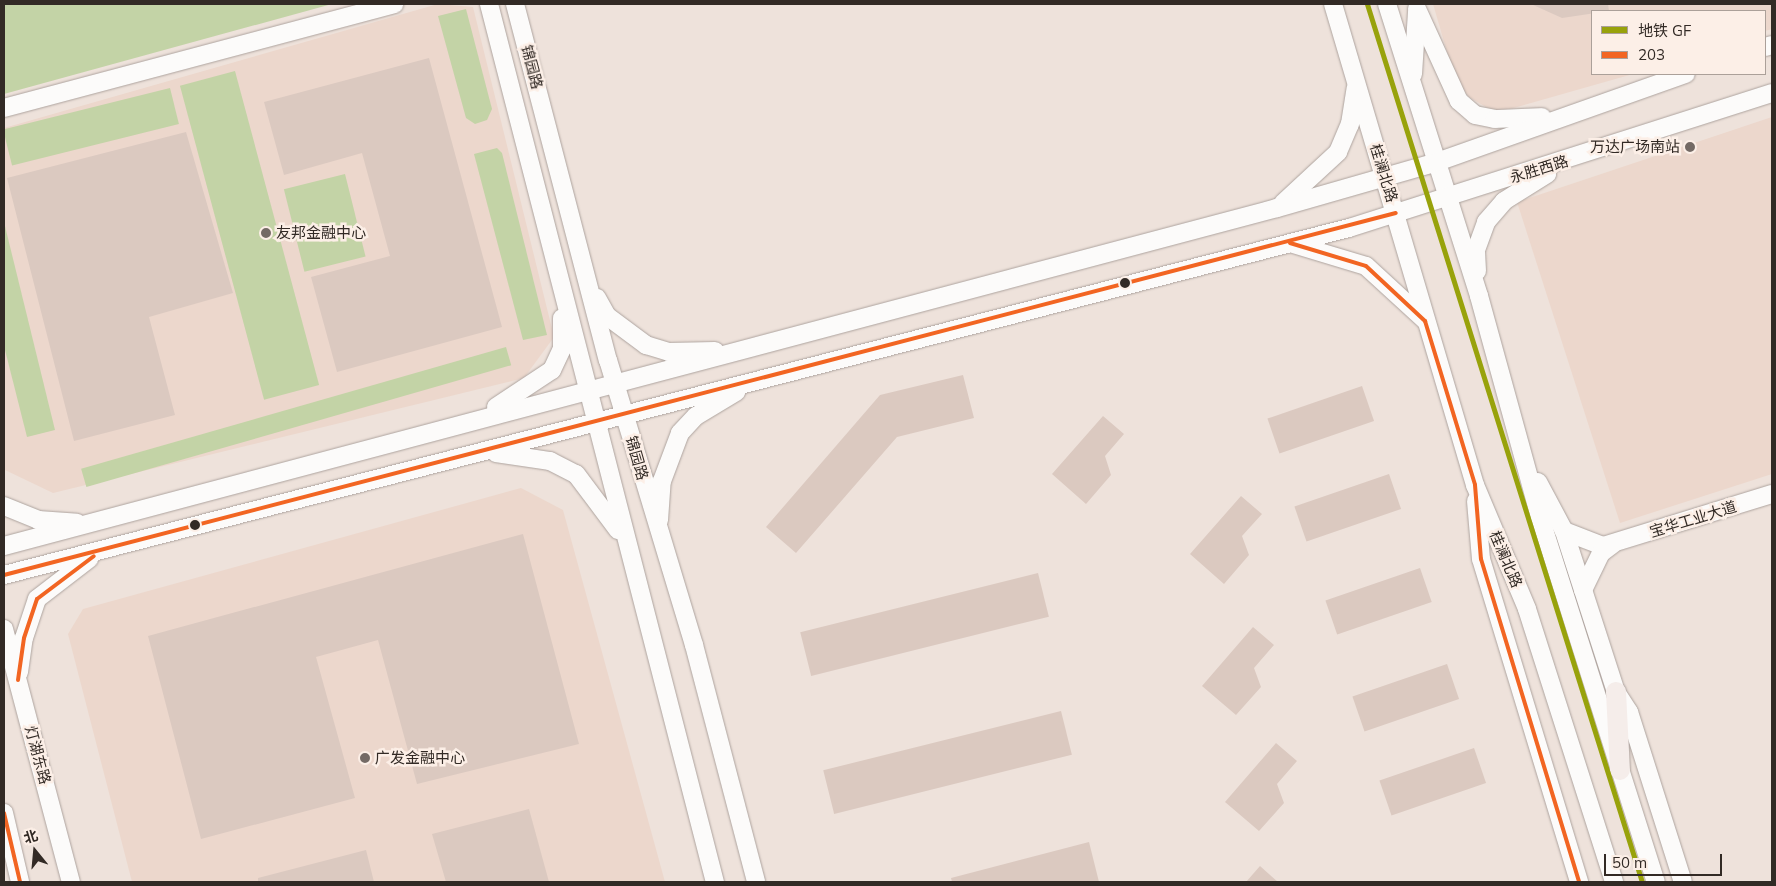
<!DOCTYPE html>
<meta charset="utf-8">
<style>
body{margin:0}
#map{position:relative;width:1776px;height:886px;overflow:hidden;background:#eee2db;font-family:Mulish,"Noto Sans SC",sans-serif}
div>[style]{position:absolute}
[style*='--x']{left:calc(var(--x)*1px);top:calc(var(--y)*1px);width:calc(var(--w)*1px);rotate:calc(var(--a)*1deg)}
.built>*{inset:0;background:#ecd7cc}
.green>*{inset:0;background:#c3d3a6;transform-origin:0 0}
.building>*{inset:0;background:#dbc9c0;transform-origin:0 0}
.roads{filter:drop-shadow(0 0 1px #ada39e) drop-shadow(0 0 1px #ada39e)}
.secondary>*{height:18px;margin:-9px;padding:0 9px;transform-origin:9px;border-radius:9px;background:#fcfbfa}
.primary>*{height:20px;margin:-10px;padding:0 10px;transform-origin:10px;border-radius:10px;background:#f5edea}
.bus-1>*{height:4px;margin:-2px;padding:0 2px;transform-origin:2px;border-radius:2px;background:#f26522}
.metro-1>*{height:5px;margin:-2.5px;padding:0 2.5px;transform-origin:2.5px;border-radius:2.5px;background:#98a20b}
.dots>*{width:14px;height:14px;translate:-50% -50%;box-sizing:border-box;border:2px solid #fcefe7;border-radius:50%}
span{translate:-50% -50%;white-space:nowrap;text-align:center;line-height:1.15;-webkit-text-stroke:5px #fcefe7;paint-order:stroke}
.street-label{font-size:15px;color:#322a25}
.poi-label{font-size:15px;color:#322a25}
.right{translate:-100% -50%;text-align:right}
.left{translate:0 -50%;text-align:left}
.frame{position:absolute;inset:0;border:5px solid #322a25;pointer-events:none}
.legend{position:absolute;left:1591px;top:10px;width:175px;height:65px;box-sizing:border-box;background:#fcefe7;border:1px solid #aba099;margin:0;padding:6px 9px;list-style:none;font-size:15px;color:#322a25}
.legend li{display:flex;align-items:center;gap:10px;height:25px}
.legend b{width:25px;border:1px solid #aba099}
.north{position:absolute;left:10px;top:826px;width:50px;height:50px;-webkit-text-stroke:4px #fcefe7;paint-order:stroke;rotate:343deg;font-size:14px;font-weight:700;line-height:20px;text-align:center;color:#322a25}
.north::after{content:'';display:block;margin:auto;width:18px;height:22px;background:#322a25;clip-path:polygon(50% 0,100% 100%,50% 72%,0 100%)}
.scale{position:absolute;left:1604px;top:854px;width:118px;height:22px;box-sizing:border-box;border:2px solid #322a25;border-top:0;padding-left:6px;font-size:15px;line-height:18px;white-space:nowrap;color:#322a25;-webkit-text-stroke:4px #fcefe7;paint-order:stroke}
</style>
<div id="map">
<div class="built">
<i style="clip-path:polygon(438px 4px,473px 7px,554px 337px,524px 378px,53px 493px,5px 470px,4px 128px)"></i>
<i style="clip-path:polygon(1433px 4px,1772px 4px,1772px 29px,1765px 31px,1765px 11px,1592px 11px,1592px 74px,1633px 74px,1496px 113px,1469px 97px,1455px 79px)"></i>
<i style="clip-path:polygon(1772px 117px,1772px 474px,1620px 523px,1517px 202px)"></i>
<i style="clip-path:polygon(521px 488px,563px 510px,665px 882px,132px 882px,68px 634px,83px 609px)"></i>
</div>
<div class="green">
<i style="clip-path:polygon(4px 4px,332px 4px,4px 94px)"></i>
<i style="clip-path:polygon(466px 9px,492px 109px,487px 120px,475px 124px,466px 118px,438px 16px)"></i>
<i style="left:235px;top:71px;width:325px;height:57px;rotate:75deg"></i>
<i style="left:170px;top:88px;width:37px;height:172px;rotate:76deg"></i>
<i style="clip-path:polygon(497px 148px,502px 153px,547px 335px,523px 340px,474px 154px)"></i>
<i style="left:345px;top:174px;width:85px;height:63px;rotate:76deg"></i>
<i style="clip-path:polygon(4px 222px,55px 430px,27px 437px,4px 346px)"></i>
<i style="left:506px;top:347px;width:19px;height:442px;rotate:74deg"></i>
</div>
<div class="building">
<i style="clip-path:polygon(1531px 4px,1608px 4px,1609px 11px,1562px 18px)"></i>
<i style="clip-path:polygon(429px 58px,502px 327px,337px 372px,311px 277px,390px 256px,362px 153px,284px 175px,264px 102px)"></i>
<i style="clip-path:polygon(186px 132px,233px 293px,149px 317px,175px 415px,74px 441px,7px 178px)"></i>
<i style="clip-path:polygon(963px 375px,974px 418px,897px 437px,796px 553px,766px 527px,880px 395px)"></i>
<i style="left:1362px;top:386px;width:37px;height:100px;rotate:71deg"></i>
<i style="clip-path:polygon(1103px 416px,1124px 434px,1105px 456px,1111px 475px,1086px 504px,1052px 474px)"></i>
<i style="left:1389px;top:474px;width:37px;height:100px;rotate:71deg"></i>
<i style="clip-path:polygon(1241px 496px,1262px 514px,1242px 536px,1249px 555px,1224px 584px,1190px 554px)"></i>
<i style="clip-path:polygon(523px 534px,579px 744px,417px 784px,378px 640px,316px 657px,355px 798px,201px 839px,148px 636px)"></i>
<i style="left:1420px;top:568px;width:36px;height:100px;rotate:71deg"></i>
<i style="left:1038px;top:573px;width:45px;height:245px;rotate:76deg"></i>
<i style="clip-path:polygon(1253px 627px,1274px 645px,1254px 668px,1261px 687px,1236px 715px,1202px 686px)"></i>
<i style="left:1447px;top:664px;width:37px;height:100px;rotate:71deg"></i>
<i style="left:1061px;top:711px;width:45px;height:245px;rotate:76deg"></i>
<i style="clip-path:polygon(1276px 743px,1297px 761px,1277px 784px,1284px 803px,1259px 831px,1225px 802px)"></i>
<i style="left:1474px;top:748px;width:37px;height:100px;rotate:71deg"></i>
<i style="clip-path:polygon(529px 809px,549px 882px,446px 882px,432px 834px)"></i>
<i style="clip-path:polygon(1089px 842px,1099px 882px,952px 882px,951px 878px)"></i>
<i style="clip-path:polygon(366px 850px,374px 882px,258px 882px,258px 878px)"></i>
<i style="clip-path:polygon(1260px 866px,1278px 882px,1246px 882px)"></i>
</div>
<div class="roads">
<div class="secondary">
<i style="--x:489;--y:4;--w:907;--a:75.57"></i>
<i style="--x:515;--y:4;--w:368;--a:75.4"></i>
<i style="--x:608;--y:360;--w:298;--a:73.2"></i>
<i style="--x:694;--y:645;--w:245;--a:75.3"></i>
<i style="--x:1333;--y:4;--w:502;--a:73.55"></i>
<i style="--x:1475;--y:485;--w:134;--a:67.2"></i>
<i style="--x:1527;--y:609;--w:287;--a:72.3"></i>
<i style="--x:1387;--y:4;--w:306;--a:72.5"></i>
<i style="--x:1479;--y:296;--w:229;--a:74.6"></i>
<i style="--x:1540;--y:517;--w:383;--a:72.4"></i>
<i style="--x:1417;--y:9;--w:101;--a:65.5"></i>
<i style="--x:1459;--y:101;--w:21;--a:41"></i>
<i style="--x:1475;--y:115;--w:20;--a:11"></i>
<i style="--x:1495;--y:119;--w:47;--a:-2.4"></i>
<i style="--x:1765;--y:47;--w:7;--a:-16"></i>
<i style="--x:1413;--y:74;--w:62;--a:-86.3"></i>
<i style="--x:4;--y:108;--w:404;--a:-14.9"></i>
<i style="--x:1283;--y:203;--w:75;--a:-42.8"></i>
<i style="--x:1338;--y:152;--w:30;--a:-67"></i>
<i style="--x:1350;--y:124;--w:36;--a:-81"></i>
<i style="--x:1293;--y:244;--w:76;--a:16.8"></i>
<i style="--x:1366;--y:266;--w:80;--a:42.5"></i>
<i style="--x:1477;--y:271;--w:21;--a:-93"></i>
<i style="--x:1476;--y:250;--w:30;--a:-70"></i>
<i style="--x:1486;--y:222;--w:28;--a:-49"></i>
<i style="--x:1504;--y:201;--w:51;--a:-32.1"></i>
<i style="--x:597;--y:298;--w:21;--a:61"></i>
<i style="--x:607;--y:316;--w:49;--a:36.6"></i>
<i style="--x:646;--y:345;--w:24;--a:17"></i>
<i style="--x:669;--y:352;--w:46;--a:-1.2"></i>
<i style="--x:496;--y:407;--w:67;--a:-33.5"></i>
<i style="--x:552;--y:370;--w:23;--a:-65"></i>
<i style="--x:562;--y:349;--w:31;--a:-90"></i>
<i style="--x:496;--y:453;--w:55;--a:8.4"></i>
<i style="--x:550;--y:461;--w:29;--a:27"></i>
<i style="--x:576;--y:474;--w:70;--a:53.1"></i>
<i style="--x:1538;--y:482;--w:55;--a:62"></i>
<i style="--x:1564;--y:531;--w:169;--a:72.1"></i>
<i style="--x:1616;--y:692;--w:24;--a:57"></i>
<i style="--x:1629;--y:712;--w:178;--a:72.4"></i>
<i style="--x:1476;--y:501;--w:58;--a:85.1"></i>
<i style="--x:1481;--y:559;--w:338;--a:73.1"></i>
<i style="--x:4;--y:506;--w:37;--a:22"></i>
<i style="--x:38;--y:520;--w:39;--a:4"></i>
<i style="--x:659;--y:520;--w:39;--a:-86"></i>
<i style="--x:662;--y:481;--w:51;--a:-69.4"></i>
<i style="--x:680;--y:433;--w:23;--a:-47"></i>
<i style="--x:696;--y:416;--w:47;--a:-31"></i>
<i style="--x:1564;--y:531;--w:42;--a:21"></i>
<i style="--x:1603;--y:546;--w:177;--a:-17.1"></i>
<i style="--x:4;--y:546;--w:1317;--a:-14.87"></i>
<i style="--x:1277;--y:208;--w:166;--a:-16"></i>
<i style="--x:1437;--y:162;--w:264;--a:-19.5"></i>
<i style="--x:4;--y:575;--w:1389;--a:-14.47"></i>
<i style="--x:1349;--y:228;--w:444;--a:-17.7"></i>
<i style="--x:1583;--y:590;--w:41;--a:-64.1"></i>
<i style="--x:1601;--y:553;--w:15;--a:-37"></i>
<i style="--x:4;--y:629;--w:262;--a:75.2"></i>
<i style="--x:19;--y:672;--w:34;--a:-82"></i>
<i style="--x:24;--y:638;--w:41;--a:-71.6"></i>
<i style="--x:37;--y:599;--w:66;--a:-37.6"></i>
<i style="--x:4;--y:813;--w:71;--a:76.9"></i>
</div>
<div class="primary">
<i style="--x:1616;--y:692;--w:78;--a:87.1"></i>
</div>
</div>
<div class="bus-1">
<i style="--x:1290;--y:243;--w:79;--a:16.8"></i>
<i style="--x:1366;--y:266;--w:81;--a:43"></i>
<i style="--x:1425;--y:321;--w:171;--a:73"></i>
<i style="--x:1475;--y:485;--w:74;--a:85.4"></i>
<i style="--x:1481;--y:559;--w:338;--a:73.1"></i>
<i style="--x:4;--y:575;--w:1438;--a:-14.58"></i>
<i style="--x:18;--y:680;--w:42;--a:-81.9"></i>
<i style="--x:24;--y:638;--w:41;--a:-71.6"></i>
<i style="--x:37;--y:599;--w:71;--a:-37"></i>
<i style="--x:4;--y:813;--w:71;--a:76.9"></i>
</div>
<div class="metro-1">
<i style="--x:1367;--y:4;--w:920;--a:72.61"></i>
</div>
<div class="dots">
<i style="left:1690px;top:147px;background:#746a65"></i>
<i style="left:266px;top:233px;background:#746a65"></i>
<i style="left:1125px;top:283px;background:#322a25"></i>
<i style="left:195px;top:525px;background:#322a25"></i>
<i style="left:365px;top:758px;background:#746a65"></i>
</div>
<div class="street-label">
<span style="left:532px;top:67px;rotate:75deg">锦园路</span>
<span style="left:1539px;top:169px;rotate:-17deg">永胜西路</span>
<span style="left:1384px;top:173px;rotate:73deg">桂澜北路</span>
<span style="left:637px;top:458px;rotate:74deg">锦园路</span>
<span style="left:1693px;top:519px;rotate:-17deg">宝华工业大道</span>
<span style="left:1506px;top:559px;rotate:67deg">桂澜北路</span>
<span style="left:38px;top:755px;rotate:75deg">灯湖东路</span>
</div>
<div class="poi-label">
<span class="right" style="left:1680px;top:147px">万达广场南站</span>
<span class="left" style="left:276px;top:233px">友邦金融中心</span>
<span class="left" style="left:375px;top:758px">广发金融中心</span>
</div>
<div class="frame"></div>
<ul class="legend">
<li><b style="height:6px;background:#98a20b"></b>地铁 GF</li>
<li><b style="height:6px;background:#f26522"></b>203</li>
</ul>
<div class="north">北</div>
<div class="scale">50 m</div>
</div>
